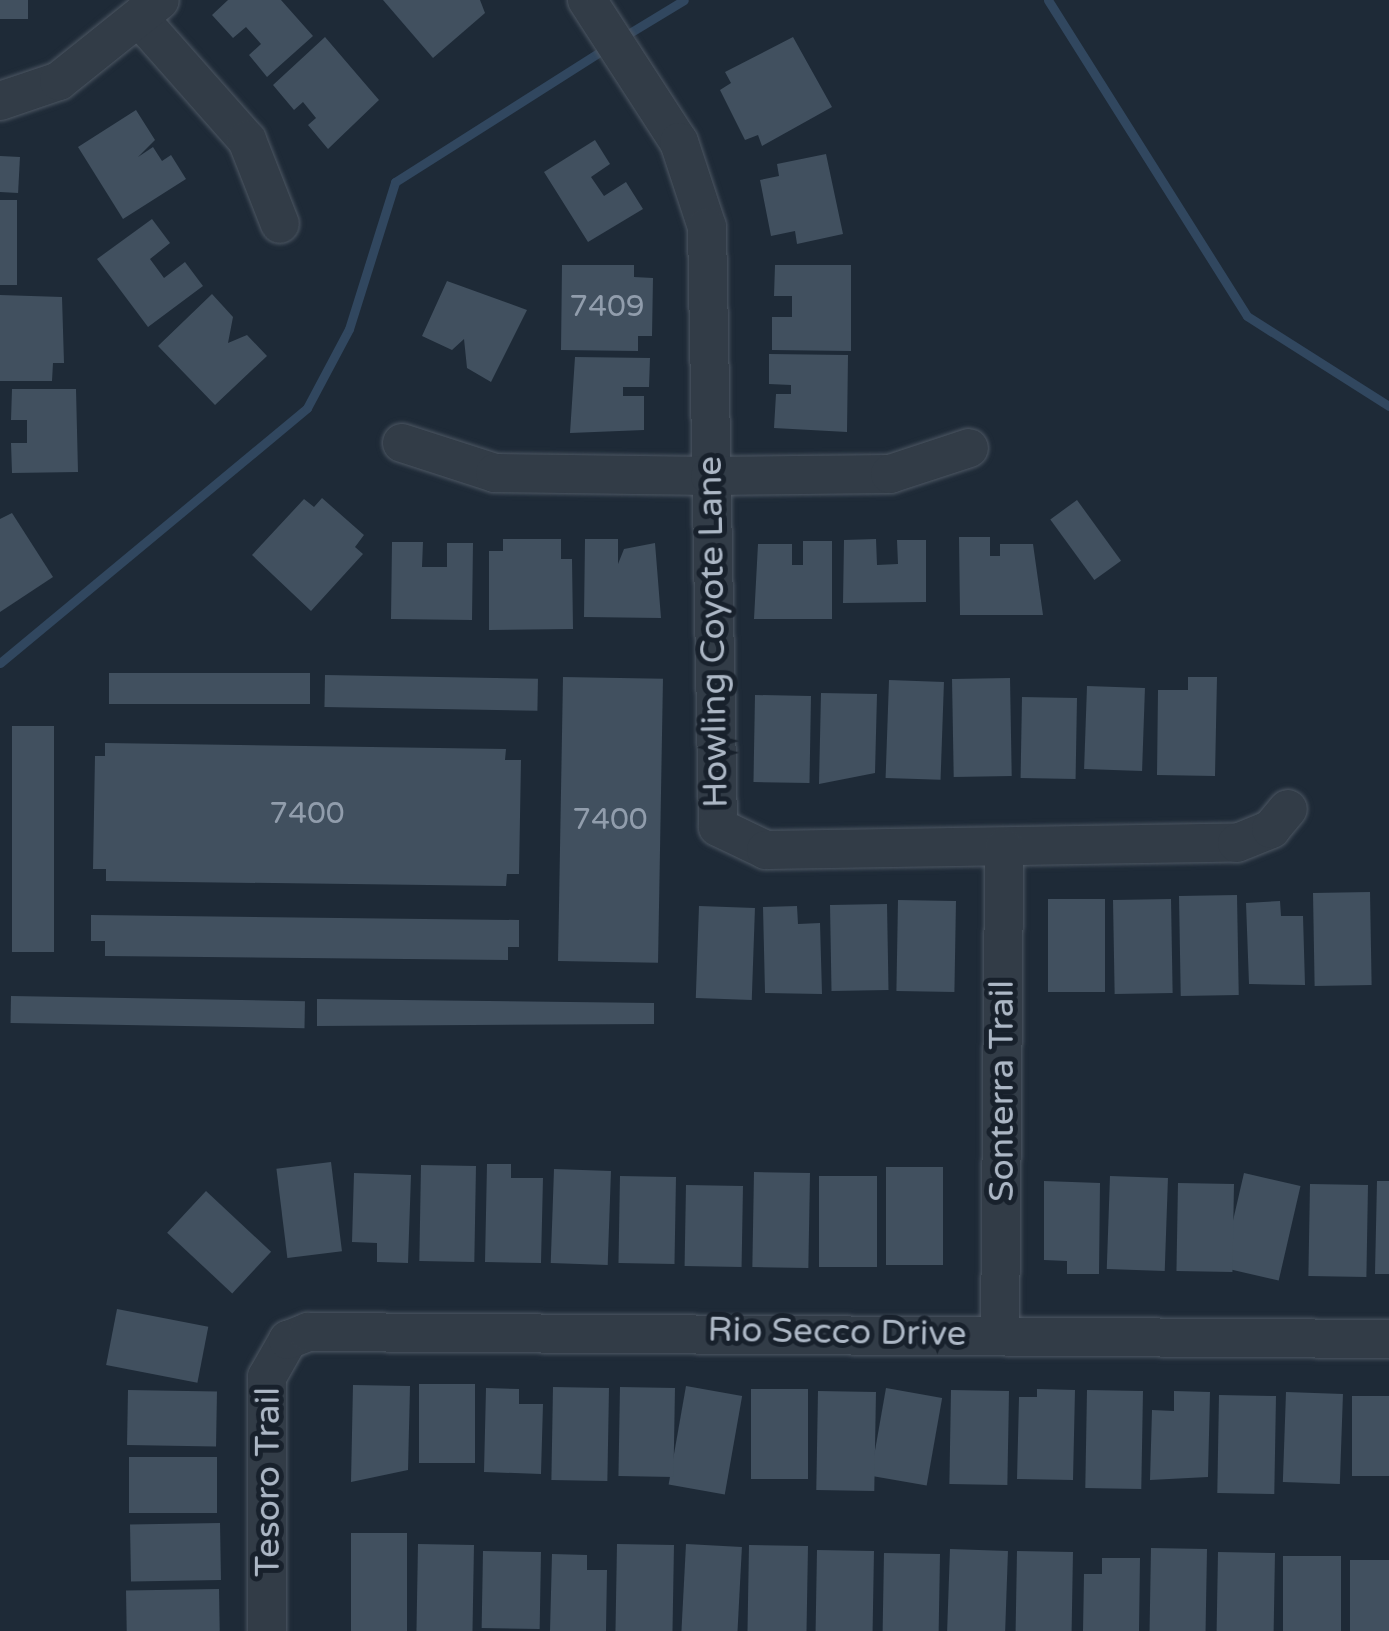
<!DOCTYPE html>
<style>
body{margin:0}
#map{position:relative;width:1389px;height:1631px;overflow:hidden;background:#1e2a37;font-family:"Varela Round",sans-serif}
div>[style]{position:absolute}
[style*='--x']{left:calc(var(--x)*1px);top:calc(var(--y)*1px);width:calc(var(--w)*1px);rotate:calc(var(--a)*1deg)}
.stream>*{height:9px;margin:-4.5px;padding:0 4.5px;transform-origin:4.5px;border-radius:4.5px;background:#31475f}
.building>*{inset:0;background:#41505f;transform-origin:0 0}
.roads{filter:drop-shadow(0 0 2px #4d5763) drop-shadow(0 0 2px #4d5763)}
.minor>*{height:38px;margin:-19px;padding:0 19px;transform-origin:19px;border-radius:19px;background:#323c47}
span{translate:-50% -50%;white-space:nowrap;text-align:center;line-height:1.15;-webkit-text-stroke:10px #18212c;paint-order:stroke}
.number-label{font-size:30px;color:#919dac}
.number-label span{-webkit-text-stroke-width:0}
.street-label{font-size:35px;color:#acb7c5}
</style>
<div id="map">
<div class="stream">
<i style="--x:1048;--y:0;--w:373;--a:57.8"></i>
<i style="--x:1247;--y:316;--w:168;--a:32.4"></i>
<i style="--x:623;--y:37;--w:71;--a:-31.2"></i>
<i style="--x:0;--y:663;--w:399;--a:-39.7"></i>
<i style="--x:307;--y:408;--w:89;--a:-62"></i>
<i style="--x:349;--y:329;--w:154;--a:-72.6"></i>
<i style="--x:395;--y:182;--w:250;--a:-32.4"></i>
</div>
<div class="building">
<i style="left:0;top:0;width:28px;height:19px"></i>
<i style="clip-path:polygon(228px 0,281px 0,313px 36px,267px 77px,249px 55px,261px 44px,246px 27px,233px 38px,212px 15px)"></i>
<i style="clip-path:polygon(383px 0,480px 0,485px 13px,433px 58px)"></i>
<i style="clip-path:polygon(325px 37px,379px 100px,328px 149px,308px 125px,316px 118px,303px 102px,294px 110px,273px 85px)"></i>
<i style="clip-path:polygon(793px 37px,832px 107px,762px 146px,758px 135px,745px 140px,720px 90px,731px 83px,725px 72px)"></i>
<i style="clip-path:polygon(136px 110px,155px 140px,138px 157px,153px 147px,162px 161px,171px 155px,186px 179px,123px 219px,78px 147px)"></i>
<i style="clip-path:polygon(595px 140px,610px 164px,591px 177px,604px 196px,626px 182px,643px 209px,588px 242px,544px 172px)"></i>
<i style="clip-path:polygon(826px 154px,843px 234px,797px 244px,795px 231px,771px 236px,760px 180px,779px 176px,777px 164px)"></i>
<i style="left:0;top:156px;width:20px;height:36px;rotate:3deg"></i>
<i style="left:0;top:200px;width:17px;height:85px"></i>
<i style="clip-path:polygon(152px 219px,170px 243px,150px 259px,164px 278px,185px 262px,203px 286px,148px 327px,97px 259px)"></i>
<i style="clip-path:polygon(562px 265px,634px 265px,634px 277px,653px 278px,652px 336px,638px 336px,638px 351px,561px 350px)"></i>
<i style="clip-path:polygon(775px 265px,851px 265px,851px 351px,772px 350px,772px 317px,792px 317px,792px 296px,774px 296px)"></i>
<i style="clip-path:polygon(447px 281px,527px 310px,491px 382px,467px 368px,464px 339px,452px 350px,422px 336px)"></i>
<i style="clip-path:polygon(212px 294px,233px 317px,228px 343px,247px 335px,267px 356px,215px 405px,158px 346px)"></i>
<i style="clip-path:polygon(0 295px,62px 297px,64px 363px,53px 363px,52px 381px,0 381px)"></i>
<i style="clip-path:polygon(769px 354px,848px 355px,847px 432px,774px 428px,776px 394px,791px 394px,791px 385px,769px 384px)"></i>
<i style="clip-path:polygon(575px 357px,650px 358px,649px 387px,623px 387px,623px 396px,644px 396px,644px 430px,570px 433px)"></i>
<i style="clip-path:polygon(12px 389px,76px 389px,78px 472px,12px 473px,11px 443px,27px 443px,27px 420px,11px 420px)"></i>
<i style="clip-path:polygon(322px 498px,364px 535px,355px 547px,363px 554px,311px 611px,252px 555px,304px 499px,314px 507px)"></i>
<i style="left:1077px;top:500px;width:75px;height:33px;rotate:54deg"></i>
<i style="clip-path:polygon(12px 513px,53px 577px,0 612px,0 519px)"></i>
<i style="clip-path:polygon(959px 537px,990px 537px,990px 556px,1000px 556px,1000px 544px,1033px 544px,1043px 615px,960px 615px)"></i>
<i style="clip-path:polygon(503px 539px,561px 539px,561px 559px,572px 559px,573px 629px,489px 630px,489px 551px,503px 551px)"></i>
<i style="clip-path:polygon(585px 539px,618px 539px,618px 564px,624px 549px,655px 543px,661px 618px,584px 617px)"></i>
<i style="clip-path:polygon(876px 539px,877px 565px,898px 564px,897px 540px,926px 540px,926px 602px,843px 603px,844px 540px)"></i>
<i style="clip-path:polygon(803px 541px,832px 541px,832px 619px,754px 619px,758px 544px,792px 544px,792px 565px,803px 565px)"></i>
<i style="clip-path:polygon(392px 542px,423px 542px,422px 567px,447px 567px,447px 543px,473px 543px,472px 620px,391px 619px)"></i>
<i style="left:109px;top:673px;width:201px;height:31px"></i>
<i style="left:325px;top:675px;width:213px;height:32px;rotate:1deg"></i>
<i style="left:563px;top:677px;width:100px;height:284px;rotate:1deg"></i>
<i style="clip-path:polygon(1188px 677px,1217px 677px,1215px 776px,1157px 775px,1158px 690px,1188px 690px)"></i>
<i style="left:1010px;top:678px;width:98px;height:58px;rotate:89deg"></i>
<i style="left:889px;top:680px;width:55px;height:98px;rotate:2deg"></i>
<i style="left:1087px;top:686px;width:58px;height:83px;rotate:2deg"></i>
<i style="clip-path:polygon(821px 693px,877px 694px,875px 773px,819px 784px)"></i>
<i style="left:755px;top:695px;width:56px;height:87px;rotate:1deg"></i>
<i style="left:1022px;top:697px;width:55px;height:81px;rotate:1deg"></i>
<i style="left:12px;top:726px;width:42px;height:226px"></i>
<i style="clip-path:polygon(105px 743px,506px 749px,505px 760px,521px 760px,519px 874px,507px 874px,506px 886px,106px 881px,106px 869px,93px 869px,95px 756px,105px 756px)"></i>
<i style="left:1370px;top:892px;width:93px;height:57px;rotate:89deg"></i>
<i style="left:1237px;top:895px;width:100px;height:58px;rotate:89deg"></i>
<i style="left:1105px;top:899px;width:93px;height:57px;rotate:90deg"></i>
<i style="left:1171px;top:899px;width:94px;height:58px;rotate:89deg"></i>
<i style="left:898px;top:900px;width:58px;height:91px;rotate:1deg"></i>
<i style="clip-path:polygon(1280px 901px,1281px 916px,1303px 916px,1305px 985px,1249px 984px,1246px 903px)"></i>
<i style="left:887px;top:904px;width:86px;height:57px;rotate:89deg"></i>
<i style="left:699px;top:906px;width:56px;height:92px;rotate:2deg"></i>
<i style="clip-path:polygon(797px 906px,798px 924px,820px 923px,822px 994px,765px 993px,763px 907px)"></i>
<i style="clip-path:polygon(91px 915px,519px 920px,519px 947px,508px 947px,508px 960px,105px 956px,105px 941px,91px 941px)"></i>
<i style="left:11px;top:996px;width:294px;height:27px;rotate:1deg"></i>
<i style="clip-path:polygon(317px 999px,654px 1003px,654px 1024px,317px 1026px)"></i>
<i style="left:331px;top:1162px;width:90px;height:55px;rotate:83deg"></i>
<i style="clip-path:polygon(487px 1164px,511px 1164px,511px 1178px,543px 1178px,541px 1263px,485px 1262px)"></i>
<i style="left:421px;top:1165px;width:55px;height:96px;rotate:1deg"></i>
<i style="left:886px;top:1167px;width:57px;height:98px"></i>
<i style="left:554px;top:1169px;width:57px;height:94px;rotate:2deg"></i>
<i style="left:754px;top:1172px;width:56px;height:95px;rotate:1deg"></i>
<i style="clip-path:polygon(354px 1173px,411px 1175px,408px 1263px,377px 1262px,377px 1243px,352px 1242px)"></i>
<i style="left:1244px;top:1173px;width:58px;height:97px;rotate:13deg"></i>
<i style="left:620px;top:1176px;width:56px;height:87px;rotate:1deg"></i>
<i style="left:819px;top:1176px;width:58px;height:91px"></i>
<i style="left:1110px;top:1176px;width:58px;height:93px;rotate:2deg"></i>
<i style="clip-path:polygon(1044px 1181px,1100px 1183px,1099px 1274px,1067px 1274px,1067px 1261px,1044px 1260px)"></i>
<i style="clip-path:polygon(1377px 1181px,1389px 1181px,1389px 1274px,1375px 1274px)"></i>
<i style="left:1178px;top:1183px;width:56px;height:88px;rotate:1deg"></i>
<i style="left:1310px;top:1184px;width:58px;height:92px;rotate:1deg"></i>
<i style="left:686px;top:1185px;width:57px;height:81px;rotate:1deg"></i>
<i style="left:206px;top:1191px;width:89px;height:57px;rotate:43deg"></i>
<i style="left:117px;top:1309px;width:93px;height:57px;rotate:11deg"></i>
<i style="left:419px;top:1384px;width:56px;height:79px"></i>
<i style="clip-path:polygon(353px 1385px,410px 1386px,408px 1470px,351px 1482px)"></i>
<i style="left:686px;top:1386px;width:57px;height:100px;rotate:10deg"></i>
<i style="left:553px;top:1387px;width:56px;height:93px;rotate:1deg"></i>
<i style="left:620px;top:1387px;width:55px;height:89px;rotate:1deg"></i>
<i style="clip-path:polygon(486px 1388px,519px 1389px,519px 1404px,543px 1404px,541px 1474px,484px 1472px)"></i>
<i style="left:886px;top:1388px;width:57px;height:89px;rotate:10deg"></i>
<i style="left:751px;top:1389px;width:57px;height:90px"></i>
<i style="clip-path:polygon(1037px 1389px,1075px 1390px,1073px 1480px,1017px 1479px,1019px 1397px,1037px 1397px)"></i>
<i style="left:128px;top:1390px;width:89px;height:55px;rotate:1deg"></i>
<i style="left:951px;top:1390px;width:58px;height:94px;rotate:1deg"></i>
<i style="left:1087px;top:1390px;width:56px;height:98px;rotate:1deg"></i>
<i style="left:818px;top:1391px;width:58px;height:99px;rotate:1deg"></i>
<i style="clip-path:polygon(1174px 1391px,1210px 1392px,1208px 1477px,1150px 1480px,1152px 1410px,1174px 1411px)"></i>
<i style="left:1286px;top:1392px;width:57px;height:90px;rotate:2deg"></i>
<i style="left:1219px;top:1395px;width:57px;height:98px;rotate:1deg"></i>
<i style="left:1352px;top:1396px;width:37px;height:80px"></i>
<i style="left:217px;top:1457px;width:56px;height:88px;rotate:90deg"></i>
<i style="left:220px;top:1523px;width:57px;height:90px;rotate:89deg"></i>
<i style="left:351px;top:1533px;width:56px;height:98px"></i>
<i style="left:418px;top:1544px;width:56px;height:87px;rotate:1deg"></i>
<i style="left:617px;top:1544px;width:57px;height:87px;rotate:1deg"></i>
<i style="left:686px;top:1544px;width:56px;height:87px;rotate:3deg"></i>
<i style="left:749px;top:1545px;width:59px;height:86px;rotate:1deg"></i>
<i style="left:1151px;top:1548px;width:56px;height:83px;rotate:1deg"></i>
<i style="left:950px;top:1549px;width:58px;height:82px;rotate:2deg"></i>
<i style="left:817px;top:1550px;width:57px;height:81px;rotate:1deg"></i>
<i style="left:483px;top:1551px;width:58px;height:77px;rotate:1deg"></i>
<i style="left:1017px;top:1551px;width:56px;height:80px;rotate:1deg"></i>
<i style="left:1218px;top:1552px;width:57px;height:79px;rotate:1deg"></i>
<i style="left:884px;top:1553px;width:56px;height:78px;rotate:1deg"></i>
<i style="clip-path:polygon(552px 1554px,587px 1555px,587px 1570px,607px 1570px,606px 1631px,550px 1631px)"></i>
<i style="left:1283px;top:1556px;width:58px;height:75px"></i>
<i style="clip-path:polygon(1102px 1558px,1140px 1558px,1139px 1631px,1083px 1631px,1084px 1574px,1102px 1574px)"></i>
<i style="left:1350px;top:1560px;width:39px;height:71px"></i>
<i style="left:219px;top:1589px;width:42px;height:93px;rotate:89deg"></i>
</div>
<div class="roads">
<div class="minor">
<i style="--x:587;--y:0;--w:169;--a:57.1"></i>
<i style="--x:679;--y:142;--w:89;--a:71.8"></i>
<i style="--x:707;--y:227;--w:600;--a:88.95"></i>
<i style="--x:718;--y:827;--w:53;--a:25.6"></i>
<i style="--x:766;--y:850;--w:471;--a:-0.9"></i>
<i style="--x:1237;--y:843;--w:37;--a:-22"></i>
<i style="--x:1271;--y:829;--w:26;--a:-50"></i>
<i style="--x:139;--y:18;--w:163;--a:48.5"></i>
<i style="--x:247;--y:140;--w:90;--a:68.6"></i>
<i style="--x:0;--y:101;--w:62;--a:-18.7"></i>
<i style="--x:59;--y:81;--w:129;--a:-38.7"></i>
<i style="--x:402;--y:443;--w:98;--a:17.9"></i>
<i style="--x:495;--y:473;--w:215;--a:0.8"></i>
<i style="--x:710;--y:476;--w:180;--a:-0.6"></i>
<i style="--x:890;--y:474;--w:83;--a:-18.2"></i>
<i style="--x:1000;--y:1334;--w:486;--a:-89.5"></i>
<i style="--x:267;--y:1631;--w:254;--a:-90"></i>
<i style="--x:267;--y:1377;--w:43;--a:-60.4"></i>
<i style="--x:288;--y:1340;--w:22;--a:-22"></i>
<i style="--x:308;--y:1332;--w:1081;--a:0.37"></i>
</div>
</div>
<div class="number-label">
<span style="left:607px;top:307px">7409</span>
<span style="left:307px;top:814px">7400</span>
<span style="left:610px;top:820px">7400</span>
</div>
<div class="street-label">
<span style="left:713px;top:632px;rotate:-91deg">Howling Coyote Lane</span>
<span style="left:1002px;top:1091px;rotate:-90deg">Sonterra Trail</span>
<span style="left:837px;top:1332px;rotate:1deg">Rio Secco Drive</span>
<span style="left:268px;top:1482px;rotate:-90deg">Tesoro Trail</span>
</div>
</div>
